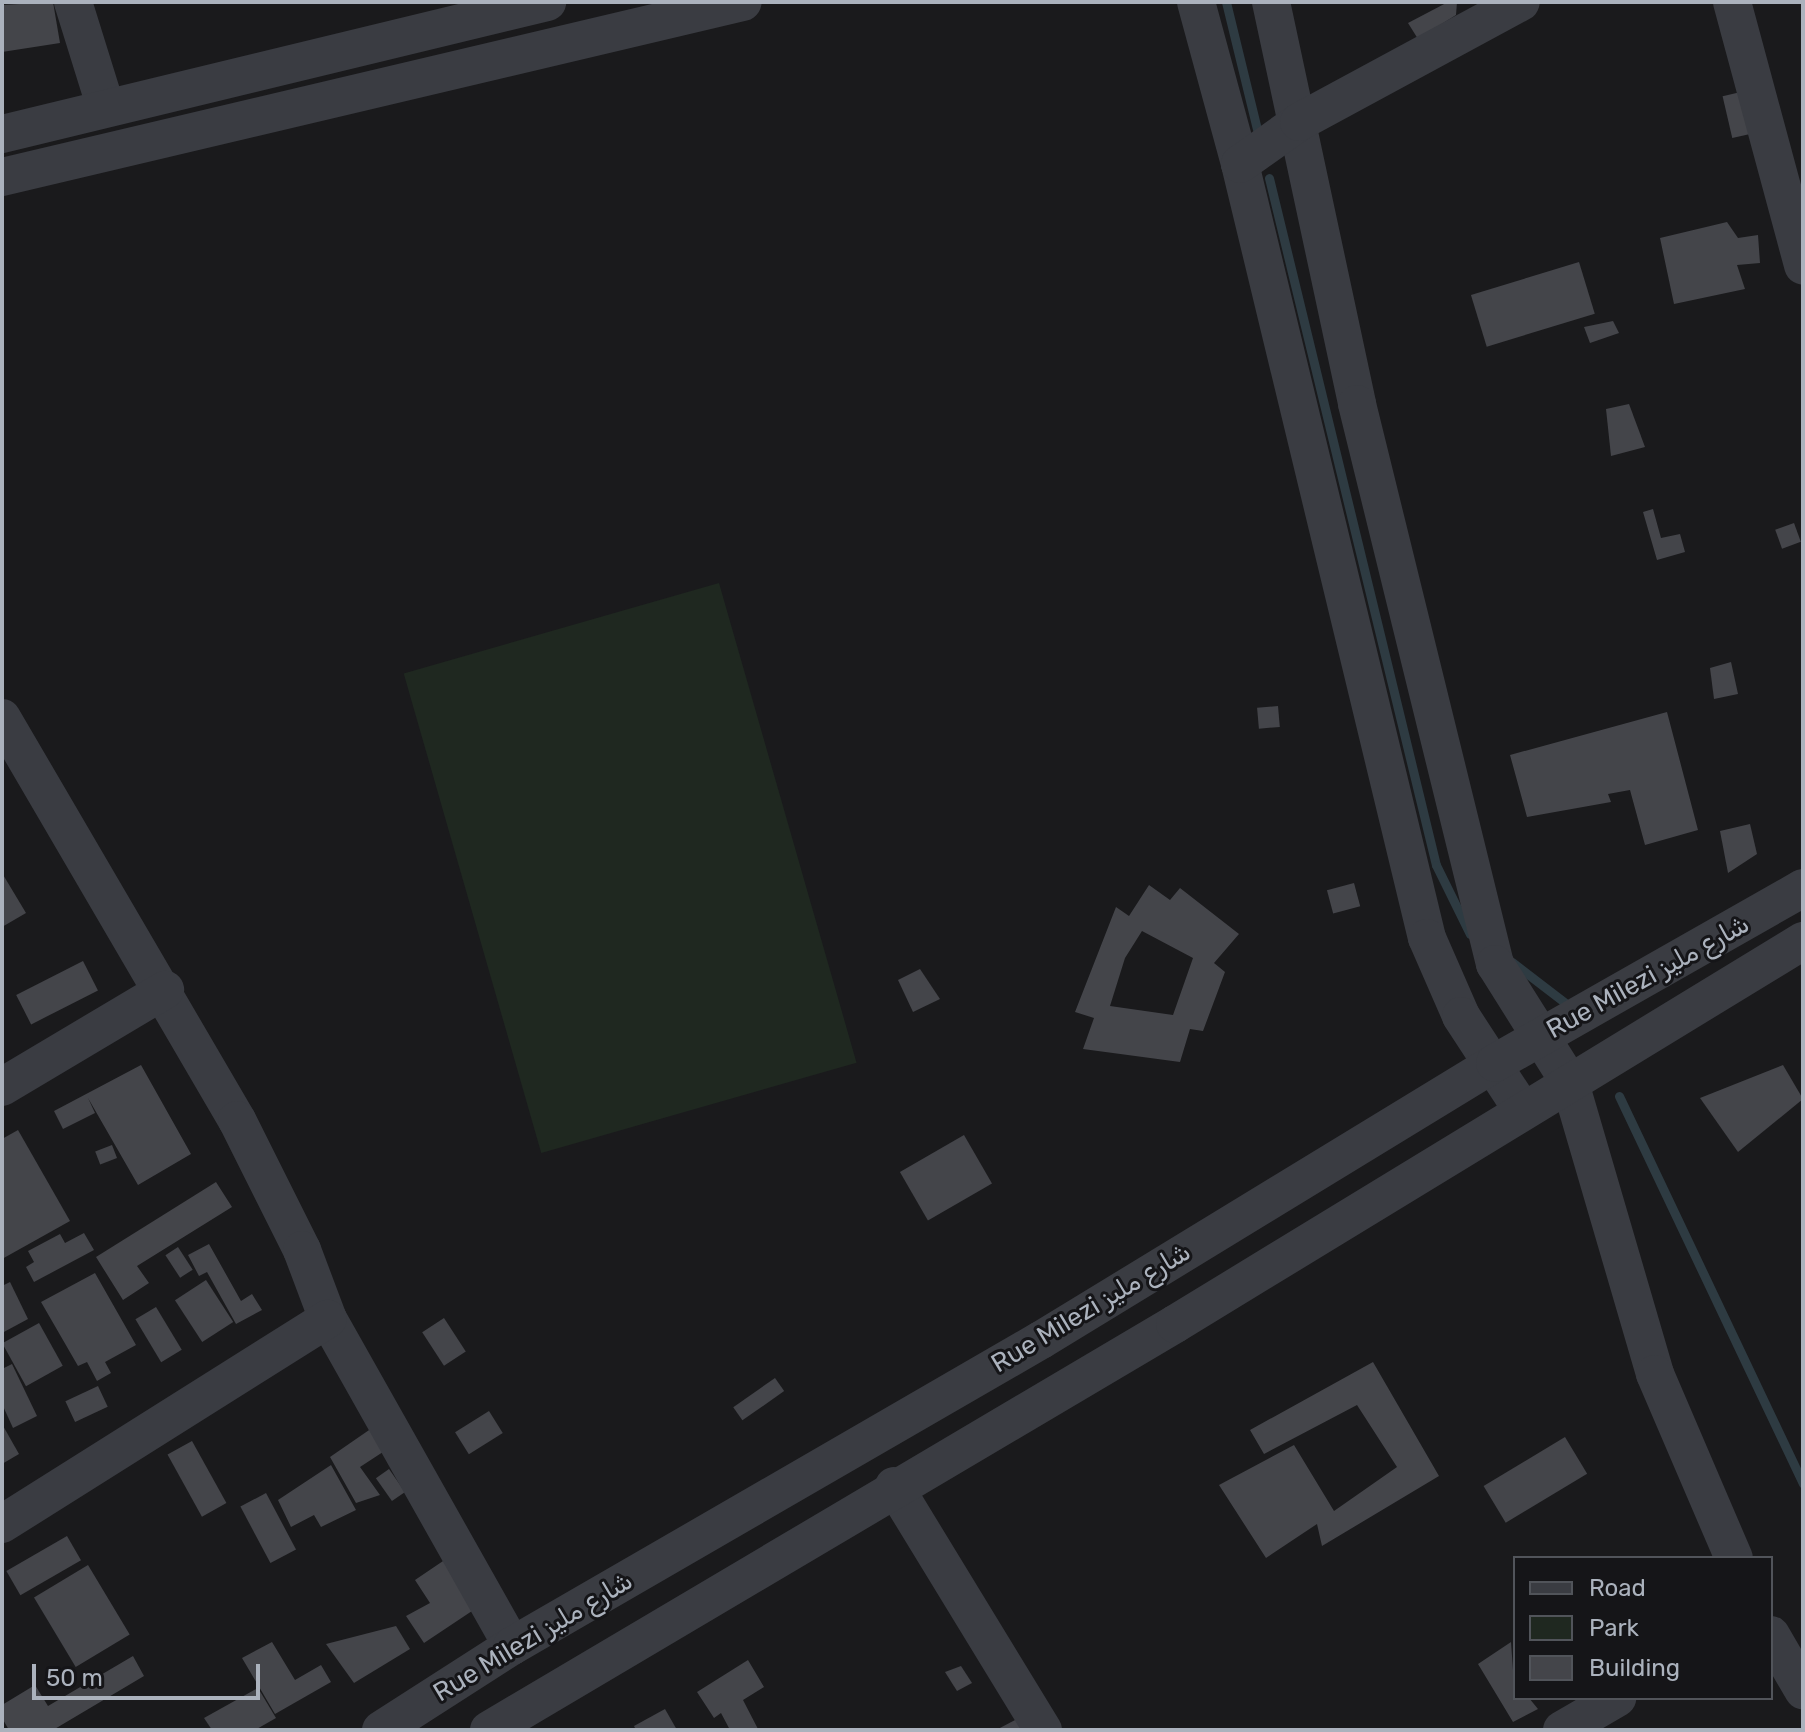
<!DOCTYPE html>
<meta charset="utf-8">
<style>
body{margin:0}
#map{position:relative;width:1805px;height:1732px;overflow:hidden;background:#1a1a1c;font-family:Rubik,Vazirmatn,sans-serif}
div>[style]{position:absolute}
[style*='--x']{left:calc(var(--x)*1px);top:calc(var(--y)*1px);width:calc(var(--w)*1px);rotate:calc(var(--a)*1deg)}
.green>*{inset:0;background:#1f2820;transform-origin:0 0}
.stream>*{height:9px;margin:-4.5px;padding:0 4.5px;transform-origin:4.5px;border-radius:4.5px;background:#2e3b42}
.building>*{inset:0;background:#44454a;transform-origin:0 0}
.minor>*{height:38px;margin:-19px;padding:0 19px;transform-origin:19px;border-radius:19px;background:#3a3c42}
span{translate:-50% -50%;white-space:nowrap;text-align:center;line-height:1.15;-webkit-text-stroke:6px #151518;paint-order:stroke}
.street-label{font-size:26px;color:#abb2bd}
.frame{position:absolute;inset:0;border:4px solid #abb2bd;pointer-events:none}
.legend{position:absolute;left:1513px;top:1556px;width:260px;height:144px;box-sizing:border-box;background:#151518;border:2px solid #51545a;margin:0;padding:10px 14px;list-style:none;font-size:24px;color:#abb2bd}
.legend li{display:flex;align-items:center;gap:16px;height:40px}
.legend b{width:40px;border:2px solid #51545a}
.scale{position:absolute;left:32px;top:1664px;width:228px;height:36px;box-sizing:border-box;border:4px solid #abb2bd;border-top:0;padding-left:10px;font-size:24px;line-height:28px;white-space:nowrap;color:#abb2bd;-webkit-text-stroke:6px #151518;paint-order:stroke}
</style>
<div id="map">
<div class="green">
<i style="left:719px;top:583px;width:499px;height:328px;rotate:74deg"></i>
</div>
<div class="stream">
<i style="--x:1226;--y:2;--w:131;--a:76.3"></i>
<i style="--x:1269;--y:178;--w:707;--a:76.34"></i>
<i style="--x:1436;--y:865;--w:77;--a:63.8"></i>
<i style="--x:1512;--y:962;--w:71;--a:37.5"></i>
<i style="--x:1619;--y:1096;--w:429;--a:64.6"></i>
</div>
<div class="building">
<i style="clip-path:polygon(53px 2px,60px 43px,2px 52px,2px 5px)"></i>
<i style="clip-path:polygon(1448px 2px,1457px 2px,1456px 15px,1418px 39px,1408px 23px)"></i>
<i style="left:1745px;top:91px;width:43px;height:23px;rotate:77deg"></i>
<i style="clip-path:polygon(1727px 222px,1738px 238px,1758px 235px,1760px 263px,1737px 265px,1745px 289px,1674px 304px,1660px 238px)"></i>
<i style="left:1579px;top:262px;width:54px;height:113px;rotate:73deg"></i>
<i style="clip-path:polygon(1613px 321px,1619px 333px,1590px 343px,1584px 327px)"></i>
<i style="clip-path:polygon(1629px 404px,1645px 447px,1611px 456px,1606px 409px)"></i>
<i style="clip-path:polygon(1653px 509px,1661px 538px,1680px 534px,1685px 552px,1657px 560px,1643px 512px)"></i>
<i style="left:1794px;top:523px;width:20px;height:20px;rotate:70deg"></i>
<i style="clip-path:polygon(1731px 662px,1738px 694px,1714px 699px,1710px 668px)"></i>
<i style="left:1278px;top:706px;width:21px;height:21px;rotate:85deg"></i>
<i style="clip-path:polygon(1667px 712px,1698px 830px,1645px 845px,1630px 790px,1608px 794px,1611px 802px,1527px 817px,1510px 755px)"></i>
<i style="clip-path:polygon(1750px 824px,1757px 854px,1728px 873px,1720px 831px)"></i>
<i style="clip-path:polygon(2px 873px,26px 913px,2px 927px)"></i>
<i style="left:1354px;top:883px;width:24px;height:28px;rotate:75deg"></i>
<i style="clip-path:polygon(evenodd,1149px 885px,1170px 900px,1180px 888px,1239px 934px,1214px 963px,1225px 972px,1203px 1031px,1190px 1029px,1180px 1062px,1083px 1049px,1094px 1018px,1075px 1012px,1116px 907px,1129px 916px,1149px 885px,1142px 931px,1193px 958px,1173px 1015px,1110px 1006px,1125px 958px,1142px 931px)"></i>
<i style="left:83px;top:961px;width:33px;height:75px;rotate:63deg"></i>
<i style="clip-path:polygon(920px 969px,940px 999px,913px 1012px,898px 980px)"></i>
<i style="clip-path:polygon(141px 1065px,191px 1154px,138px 1185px,88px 1098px,95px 1113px,63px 1129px,54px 1111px)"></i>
<i style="clip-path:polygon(1783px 1065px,1803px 1099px,1738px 1152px,1700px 1098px)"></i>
<i style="clip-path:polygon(18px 1130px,70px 1221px,2px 1259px,2px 1139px)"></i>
<i style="left:964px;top:1135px;width:56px;height:74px;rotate:60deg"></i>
<i style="left:112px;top:1145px;width:14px;height:18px;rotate:69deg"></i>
<i style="clip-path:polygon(216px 1182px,232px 1207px,137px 1266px,149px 1283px,123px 1300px,96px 1257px)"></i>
<i style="clip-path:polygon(84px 1233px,94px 1250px,34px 1282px,26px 1267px,34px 1262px,28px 1251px,60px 1234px,65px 1243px)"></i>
<i style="clip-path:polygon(209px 1244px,241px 1301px,252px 1294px,262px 1310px,236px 1324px,207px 1272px,199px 1276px,188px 1255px)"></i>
<i style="left:178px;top:1247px;width:27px;height:15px;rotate:57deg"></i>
<i style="clip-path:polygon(95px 1273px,136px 1345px,105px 1362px,111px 1373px,97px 1381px,87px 1362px,78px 1366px,41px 1302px)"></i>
<i style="left:206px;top:1280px;width:50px;height:37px;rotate:57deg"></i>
<i style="clip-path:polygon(10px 1282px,28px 1319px,2px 1333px,2px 1286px)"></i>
<i style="left:156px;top:1307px;width:50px;height:24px;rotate:59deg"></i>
<i style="left:444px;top:1318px;width:40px;height:26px;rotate:57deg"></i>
<i style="left:39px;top:1323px;width:49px;height:42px;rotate:61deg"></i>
<i style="clip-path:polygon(1373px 1362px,1439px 1476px,1322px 1546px,1317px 1524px,1266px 1558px,1219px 1485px,1294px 1445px,1334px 1511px,1397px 1467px,1357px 1405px,1264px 1454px,1250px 1430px)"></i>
<i style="clip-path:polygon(12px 1364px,37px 1416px,13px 1428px,2px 1404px,2px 1369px)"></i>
<i style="left:775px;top:1378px;width:16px;height:51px;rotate:55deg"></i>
<i style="left:98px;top:1386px;width:23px;height:36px;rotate:65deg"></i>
<i style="left:489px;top:1411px;width:26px;height:40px;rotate:58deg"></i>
<i style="clip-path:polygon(2px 1424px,19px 1454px,2px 1464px)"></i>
<i style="clip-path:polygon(372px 1428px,386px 1450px,360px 1467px,380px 1495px,356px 1503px,330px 1457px)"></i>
<i style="left:1565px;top:1437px;width:43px;height:95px;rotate:59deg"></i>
<i style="left:192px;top:1441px;width:71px;height:28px;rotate:61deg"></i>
<i style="clip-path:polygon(331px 1465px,356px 1510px,321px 1527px,314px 1515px,291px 1527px,278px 1500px)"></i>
<i style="left:389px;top:1469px;width:28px;height:16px;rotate:55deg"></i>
<i style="left:266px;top:1493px;width:64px;height:29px;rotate:62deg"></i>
<i style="left:67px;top:1536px;width:28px;height:70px;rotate:60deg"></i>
<i style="clip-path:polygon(446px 1559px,478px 1607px,424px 1643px,406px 1616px,430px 1603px,415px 1580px)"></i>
<i style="left:88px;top:1565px;width:81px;height:63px;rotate:59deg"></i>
<i style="clip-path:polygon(396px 1626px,410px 1649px,354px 1683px,326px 1644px)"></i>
<i style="clip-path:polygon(272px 1642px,295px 1680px,321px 1665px,331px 1682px,275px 1714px,242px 1658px)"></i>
<i style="clip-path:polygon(1511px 1642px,1515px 1698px,1529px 1698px,1538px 1709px,1513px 1722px,1478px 1664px)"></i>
<i style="clip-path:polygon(133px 1656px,144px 1676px,53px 1730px,9px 1730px,2px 1718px,2px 1705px,35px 1685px,48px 1706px)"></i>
<i style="clip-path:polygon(748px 1660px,764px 1687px,743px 1700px,758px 1729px,730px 1730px,721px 1713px,714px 1718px,697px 1692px)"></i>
<i style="clip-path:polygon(961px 1666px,972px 1683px,957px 1691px,945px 1672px)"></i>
<i style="clip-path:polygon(258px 1688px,276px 1718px,255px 1730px,212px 1730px,204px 1718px)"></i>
<i style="clip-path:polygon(665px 1709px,677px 1730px,636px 1730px,634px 1726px)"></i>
<i style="clip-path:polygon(1017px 1719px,1022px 1730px,996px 1730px)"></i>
</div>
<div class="minor">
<i style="--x:73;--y:2;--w:111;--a:72.7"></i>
<i style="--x:1196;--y:2;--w:168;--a:74.8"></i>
<i style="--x:1240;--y:164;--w:796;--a:76.42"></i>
<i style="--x:1427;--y:938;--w:85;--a:66.4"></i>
<i style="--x:1461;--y:1016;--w:113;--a:56.9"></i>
<i style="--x:1271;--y:2;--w:411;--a:77.9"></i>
<i style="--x:1357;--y:404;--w:577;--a:76.16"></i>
<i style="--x:1495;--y:964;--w:141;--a:57.8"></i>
<i style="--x:1570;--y:1083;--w:303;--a:73.7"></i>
<i style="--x:1655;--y:1374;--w:200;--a:66.8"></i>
<i style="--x:1732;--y:2;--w:273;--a:74.9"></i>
<i style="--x:2;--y:134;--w:561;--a:-13.61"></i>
<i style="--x:1240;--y:164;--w:72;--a:-35.4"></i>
<i style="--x:1299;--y:122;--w:252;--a:-28.4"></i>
<i style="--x:2;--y:177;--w:761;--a:-13.29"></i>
<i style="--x:2;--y:718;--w:466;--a:59.7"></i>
<i style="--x:237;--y:1120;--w:145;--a:63.4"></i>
<i style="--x:302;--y:1250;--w:74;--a:69.4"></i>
<i style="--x:328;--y:1319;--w:375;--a:60.6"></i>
<i style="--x:2;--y:1087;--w:190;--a:-30.8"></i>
<i style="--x:894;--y:1486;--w:286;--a:58.6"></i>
<i style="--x:2;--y:1524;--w:385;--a:-32.2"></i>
<i style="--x:1771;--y:1635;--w:64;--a:59.8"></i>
<i style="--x:381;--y:1730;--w:156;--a:-32.7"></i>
<i style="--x:512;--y:1646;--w:611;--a:-30.05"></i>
<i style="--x:1041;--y:1340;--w:532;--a:-31.39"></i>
<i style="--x:1495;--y:1063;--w:354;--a:-29.6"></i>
<i style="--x:489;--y:1730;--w:797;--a:-30.62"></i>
<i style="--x:1175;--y:1324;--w:736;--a:-31.38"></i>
<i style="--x:1562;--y:1730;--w:64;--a:-30.2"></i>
</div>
<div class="street-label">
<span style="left:1648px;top:977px;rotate:-29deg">Rue Milezi شارع مليز</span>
<span style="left:1091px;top:1308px;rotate:-31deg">Rue Milezi شارع مليز</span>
<span style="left:533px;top:1637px;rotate:-31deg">Rue Milezi شارع مليز</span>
</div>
<div class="frame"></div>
<ul class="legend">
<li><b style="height:10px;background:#3a3c42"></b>Road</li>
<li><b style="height:22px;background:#1f2820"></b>Park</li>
<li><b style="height:22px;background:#44454a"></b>Building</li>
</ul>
<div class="scale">50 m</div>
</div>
